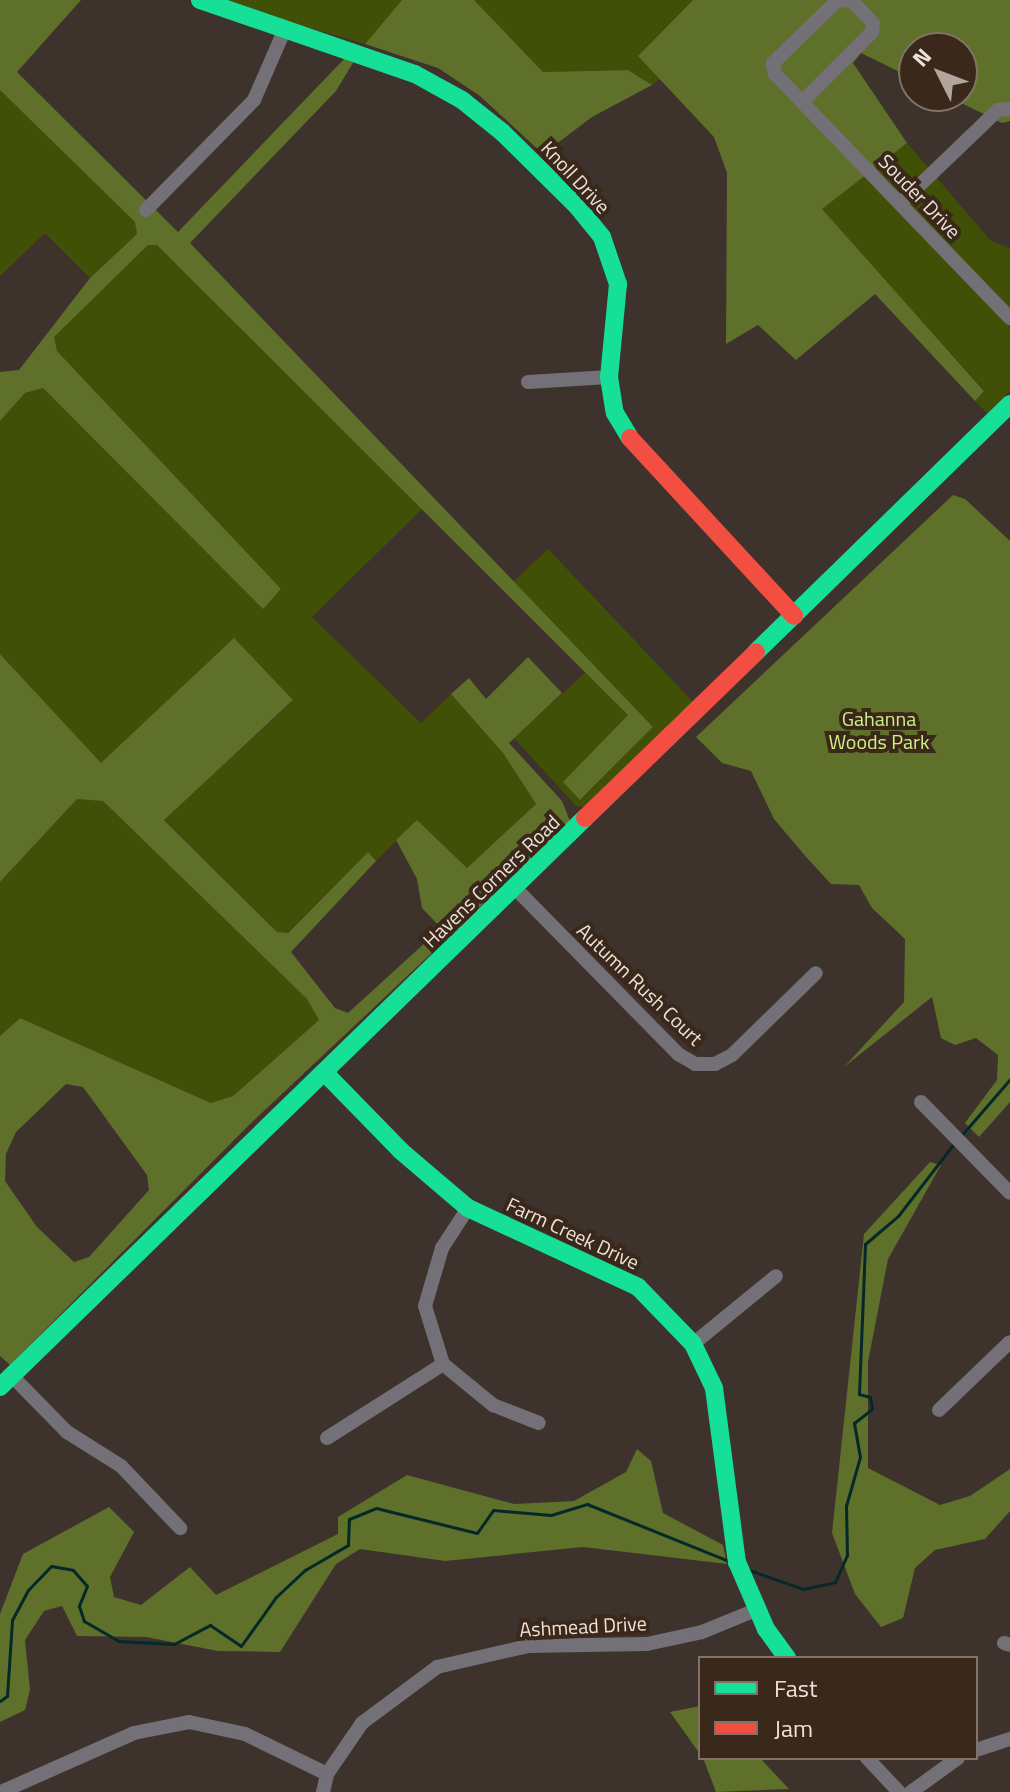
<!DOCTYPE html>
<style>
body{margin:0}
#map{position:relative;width:1010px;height:1792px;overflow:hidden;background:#3d332c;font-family:"Titillium Web",sans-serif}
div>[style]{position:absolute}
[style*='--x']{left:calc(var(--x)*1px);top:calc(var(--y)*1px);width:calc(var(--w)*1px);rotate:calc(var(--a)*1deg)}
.green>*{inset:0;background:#405006}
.forest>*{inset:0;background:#5e702a}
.stream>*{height:3px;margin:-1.5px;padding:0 1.5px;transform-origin:1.5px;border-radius:1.5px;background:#052928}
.street>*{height:14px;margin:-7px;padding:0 7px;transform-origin:7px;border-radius:7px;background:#737077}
.fast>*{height:18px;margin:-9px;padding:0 9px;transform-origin:9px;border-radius:9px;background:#16e098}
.jam>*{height:18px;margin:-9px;padding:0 9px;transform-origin:9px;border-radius:9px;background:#f24e42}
span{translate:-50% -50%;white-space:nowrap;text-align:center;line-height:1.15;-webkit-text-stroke:8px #3a281a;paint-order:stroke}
.street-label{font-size:20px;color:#efe2da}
.park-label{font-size:20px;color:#cff287}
.legend{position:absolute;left:698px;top:1656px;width:280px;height:104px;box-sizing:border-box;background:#3a281a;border:2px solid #827267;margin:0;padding:10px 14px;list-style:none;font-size:24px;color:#efe2da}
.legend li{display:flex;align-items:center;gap:16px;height:40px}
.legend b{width:40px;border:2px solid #827267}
.north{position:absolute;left:898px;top:32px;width:80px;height:80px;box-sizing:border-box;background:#3a281a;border:2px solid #827267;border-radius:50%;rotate:312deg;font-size:22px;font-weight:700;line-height:32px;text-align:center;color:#efe2da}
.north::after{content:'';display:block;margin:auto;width:28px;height:36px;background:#b1a59d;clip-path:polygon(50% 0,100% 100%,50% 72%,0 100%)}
</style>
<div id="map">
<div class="green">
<i style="clip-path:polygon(214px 0,402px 0,365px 44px)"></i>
<i style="clip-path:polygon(474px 0,693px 0,639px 55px,661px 78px,652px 85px,628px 70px,543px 72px)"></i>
<i style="clip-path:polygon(0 90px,136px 222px,137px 234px,90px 278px,45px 233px,0 276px)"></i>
<i style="clip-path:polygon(907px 143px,990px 240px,1010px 249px,1010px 391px,987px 413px,975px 401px,984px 390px,821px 209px)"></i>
<i style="clip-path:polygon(148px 245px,157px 245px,424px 507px,312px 617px,421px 723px,451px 694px,503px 753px,536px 804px,467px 868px,417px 820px,376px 861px,368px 852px,287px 933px,277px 932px,164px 819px,293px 701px,234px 639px,101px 764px,0 654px,0 421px,25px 393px,43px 388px,262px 608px,281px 590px,57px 351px,53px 337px)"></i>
<i style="clip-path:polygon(548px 549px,695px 704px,585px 807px,576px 806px,514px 738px,587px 671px,628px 715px,564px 782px,581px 800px,653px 727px,513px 582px)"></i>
<i style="clip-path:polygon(78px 798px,103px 801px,307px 999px,319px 1020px,233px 1096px,211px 1103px,20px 1018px,0 1036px,0 882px)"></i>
</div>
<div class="forest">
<i style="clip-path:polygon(0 0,81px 0,17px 72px,178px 232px,346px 57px,354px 61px,336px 91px,190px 243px,653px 727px,580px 800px,563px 782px,628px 715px,157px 245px,148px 245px,54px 337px,57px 351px,281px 589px,263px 609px,43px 388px,25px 393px,0 421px,0 372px,19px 370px,90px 278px,137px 234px,135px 222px,0 90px)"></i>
<i style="clip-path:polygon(402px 0,474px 0,543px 72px,628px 70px,652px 85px,592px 117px,543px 154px,480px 96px,438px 68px,365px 44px)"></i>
<i style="clip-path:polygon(693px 0,1010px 0,1010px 121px,1002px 123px,947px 96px,962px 96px,962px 48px,914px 48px,914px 79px,861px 53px,853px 63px,907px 143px,822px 209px,984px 391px,975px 401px,875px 294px,796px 360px,758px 325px,726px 344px,727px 173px,714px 137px,638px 56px)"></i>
<i style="clip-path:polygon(953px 495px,965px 499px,1010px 541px,1010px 1102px,979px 1137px,965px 1123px,997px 1080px,998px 1055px,976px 1038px,955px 1045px,941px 1038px,932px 997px,844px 1067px,904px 1002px,905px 939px,872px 908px,859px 885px,831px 884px,807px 858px,774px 819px,751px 771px,722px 763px,696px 737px)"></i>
<i style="clip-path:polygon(evenodd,234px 638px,293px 700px,164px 820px,277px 932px,288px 933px,368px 852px,376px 861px,291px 952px,335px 1008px,348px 1013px,427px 941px,436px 949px,249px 1125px,10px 1365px,0 1356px,0 1036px,20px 1018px,211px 1103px,233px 1096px,319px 1020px,307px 999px,103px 801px,77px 799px,0 882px,0 654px,101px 763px,234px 638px,66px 1084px,83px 1087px,147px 1175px,149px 1190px,89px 1257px,74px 1262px,37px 1227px,5px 1181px,6px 1154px,16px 1132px,66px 1084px)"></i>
<i style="clip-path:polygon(528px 657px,562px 693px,509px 743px,562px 801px,570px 821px,449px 936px,422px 908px,417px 879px,396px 840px,417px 820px,467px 868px,536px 804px,503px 753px,451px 694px,469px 678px,486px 699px)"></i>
<i style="clip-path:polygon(930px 1162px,941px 1165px,888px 1259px,868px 1362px,868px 1468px,940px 1505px,970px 1496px,1010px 1469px,1010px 1511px,985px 1539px,935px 1550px,915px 1568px,903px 1618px,881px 1627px,855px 1594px,832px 1533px,864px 1234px)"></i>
<i style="clip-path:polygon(637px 1449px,651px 1461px,663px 1513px,723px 1545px,727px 1564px,583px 1547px,445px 1561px,360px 1549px,336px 1564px,280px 1652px,218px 1651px,146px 1637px,77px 1636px,62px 1606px,44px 1611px,25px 1640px,30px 1690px,25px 1710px,0 1722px,0 1614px,23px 1554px,109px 1507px,134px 1532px,110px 1577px,114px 1597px,141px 1605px,190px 1567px,216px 1595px,338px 1534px,338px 1517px,407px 1475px,514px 1504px,574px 1501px,626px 1472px)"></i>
<i style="clip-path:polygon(700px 1706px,700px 1754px,670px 1712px)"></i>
<i style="clip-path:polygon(703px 1758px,760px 1758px,789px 1789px,716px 1792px)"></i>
</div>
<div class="stream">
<i style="--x:960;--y:1137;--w:77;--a:-49.2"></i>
<i style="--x:749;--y:1570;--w:57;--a:19.4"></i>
<i style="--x:803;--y:1589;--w:33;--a:-12"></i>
<i style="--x:835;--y:1582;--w:30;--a:-66"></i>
<i style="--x:847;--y:1555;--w:49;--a:-91.2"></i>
<i style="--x:846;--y:1506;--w:51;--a:-74.1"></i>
<i style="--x:860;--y:1457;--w:35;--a:-100"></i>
<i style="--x:854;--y:1423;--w:23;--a:-38"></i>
<i style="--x:872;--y:1409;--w:12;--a:-99"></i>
<i style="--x:870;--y:1397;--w:11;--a:-165"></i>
<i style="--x:859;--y:1394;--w:150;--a:-87.7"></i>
<i style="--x:865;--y:1244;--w:43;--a:-40.3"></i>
<i style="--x:898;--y:1216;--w:93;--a:-52.4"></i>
<i style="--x:0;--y:1701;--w:9;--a:-36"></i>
<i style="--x:7;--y:1696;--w:76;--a:-86.2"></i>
<i style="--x:12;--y:1620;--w:34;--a:-62"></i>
<i style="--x:28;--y:1590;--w:33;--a:-46"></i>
<i style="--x:51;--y:1566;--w:22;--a:10"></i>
<i style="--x:73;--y:1570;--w:21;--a:49"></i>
<i style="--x:87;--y:1586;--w:22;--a:112"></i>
<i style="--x:79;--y:1606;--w:16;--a:72"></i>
<i style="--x:84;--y:1621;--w:39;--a:30"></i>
<i style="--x:118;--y:1641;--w:56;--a:3.1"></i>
<i style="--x:174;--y:1644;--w:41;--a:-27.8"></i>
<i style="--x:210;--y:1625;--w:37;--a:34"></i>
<i style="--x:241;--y:1646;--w:60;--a:-54.5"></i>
<i style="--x:276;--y:1597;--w:40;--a:-43"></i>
<i style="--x:305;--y:1570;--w:50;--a:-30.2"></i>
<i style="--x:348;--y:1545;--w:26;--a:-88"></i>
<i style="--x:349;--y:1519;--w:29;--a:-22"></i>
<i style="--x:376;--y:1508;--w:104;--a:13.9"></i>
<i style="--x:477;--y:1533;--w:28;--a:-55"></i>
<i style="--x:493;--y:1510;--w:58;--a:4.9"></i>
<i style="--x:551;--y:1515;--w:38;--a:-17"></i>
<i style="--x:587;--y:1504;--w:155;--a:21.9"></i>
</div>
<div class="street">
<i style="--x:802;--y:102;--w:99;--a:-45"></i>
<i style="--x:872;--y:32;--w:9;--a:-84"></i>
<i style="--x:873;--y:23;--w:30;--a:-134"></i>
<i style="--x:852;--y:1;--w:14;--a:-176"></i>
<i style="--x:838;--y:0;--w:91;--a:135.9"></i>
<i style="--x:773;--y:63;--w:11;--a:80"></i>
<i style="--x:775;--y:74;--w:339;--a:46.1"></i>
<i style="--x:900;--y:204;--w:136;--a:-43.8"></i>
<i style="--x:998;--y:110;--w:12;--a:-5"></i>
<i style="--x:146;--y:210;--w:154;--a:-45.5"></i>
<i style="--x:254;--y:100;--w:75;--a:-66.5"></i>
<i style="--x:528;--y:382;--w:81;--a:-3.5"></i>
<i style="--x:515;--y:888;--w:233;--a:45.5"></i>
<i style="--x:678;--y:1054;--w:20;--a:30"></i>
<i style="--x:695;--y:1064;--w:20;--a:0"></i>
<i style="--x:715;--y:1064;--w:19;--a:-28"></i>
<i style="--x:732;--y:1055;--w:117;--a:-44.3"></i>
<i style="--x:921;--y:1102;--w:127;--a:45.6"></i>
<i style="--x:468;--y:1208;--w:48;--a:123"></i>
<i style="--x:442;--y:1248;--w:60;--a:106.3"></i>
<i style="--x:425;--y:1306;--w:61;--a:72.8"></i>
<i style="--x:443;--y:1364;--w:65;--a:39.4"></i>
<i style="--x:493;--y:1405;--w:49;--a:21.4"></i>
<i style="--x:693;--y:1344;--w:107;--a:-39.3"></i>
<i style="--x:11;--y:1375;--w:80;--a:45.5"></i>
<i style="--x:67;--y:1432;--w:64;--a:32.2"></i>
<i style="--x:121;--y:1466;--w:86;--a:46.4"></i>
<i style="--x:939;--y:1410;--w:98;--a:-43.8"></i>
<i style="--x:327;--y:1438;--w:138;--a:-32.5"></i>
<i style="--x:1004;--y:1643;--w:6;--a:18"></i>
<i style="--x:976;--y:1750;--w:36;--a:-18"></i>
<i style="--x:867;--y:1758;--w:47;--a:46.7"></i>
<i style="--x:1;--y:1792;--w:145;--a:-23.9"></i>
<i style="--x:134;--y:1733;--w:56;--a:-11.3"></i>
<i style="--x:189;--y:1722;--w:57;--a:12.1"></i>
<i style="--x:245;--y:1734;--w:91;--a:26"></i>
<i style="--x:323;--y:1792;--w:18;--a:-77"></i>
<i style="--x:327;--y:1774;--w:62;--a:-55.5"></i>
<i style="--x:362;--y:1723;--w:94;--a:-36.7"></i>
<i style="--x:437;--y:1667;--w:93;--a:-13"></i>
<i style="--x:528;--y:1646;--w:119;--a:-1"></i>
<i style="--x:647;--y:1644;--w:56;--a:-12.3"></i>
<i style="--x:702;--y:1632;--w:61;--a:-22.3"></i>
<i style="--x:911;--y:1792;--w:58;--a:-35.9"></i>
</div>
<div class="fast">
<i style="--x:200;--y:0;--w:227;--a:19"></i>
<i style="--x:415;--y:74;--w:54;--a:29"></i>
<i style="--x:462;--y:100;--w:51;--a:38.7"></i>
<i style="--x:502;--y:132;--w:105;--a:44.6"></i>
<i style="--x:577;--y:206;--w:40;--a:51"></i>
<i style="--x:602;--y:237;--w:50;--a:71.2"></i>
<i style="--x:618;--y:284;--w:93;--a:95.5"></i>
<i style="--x:609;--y:377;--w:36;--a:81"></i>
<i style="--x:615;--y:413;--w:29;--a:59"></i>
<i style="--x:756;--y:652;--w:355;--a:-44.3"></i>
<i style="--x:325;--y:1073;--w:109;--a:45.7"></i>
<i style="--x:401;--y:1151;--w:88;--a:40.4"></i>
<i style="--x:468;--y:1208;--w:187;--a:24.9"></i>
<i style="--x:638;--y:1287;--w:79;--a:46"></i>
<i style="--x:693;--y:1344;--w:49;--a:64.5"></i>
<i style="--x:714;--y:1388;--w:176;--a:82.5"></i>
<i style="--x:737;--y:1562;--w:73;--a:66.6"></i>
<i style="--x:766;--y:1629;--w:36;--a:54"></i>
<i style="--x:0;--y:1387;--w:816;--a:-44.21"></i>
</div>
<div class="jam">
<i style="--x:630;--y:438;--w:242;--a:47.3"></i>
<i style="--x:585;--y:818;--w:238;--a:-44.1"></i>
</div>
<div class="street-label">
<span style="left:576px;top:177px;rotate:47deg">Knoll Drive</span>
<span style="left:920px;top:196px;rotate:46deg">Souder Drive</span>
<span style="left:491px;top:881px;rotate:-44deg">Havens Corners Road</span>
<span style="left:640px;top:984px;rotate:44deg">Autumn Rush Court</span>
<span style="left:573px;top:1233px;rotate:25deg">Farm Creek Drive</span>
<span style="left:583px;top:1626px;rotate:-3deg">Ashmead Drive</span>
</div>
<div class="park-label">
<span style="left:879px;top:730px">Gahanna<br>Woods Park</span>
</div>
<ul class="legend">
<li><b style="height:10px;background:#16e098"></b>Fast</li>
<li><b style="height:10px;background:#f24e42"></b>Jam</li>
</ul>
<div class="north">N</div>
</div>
